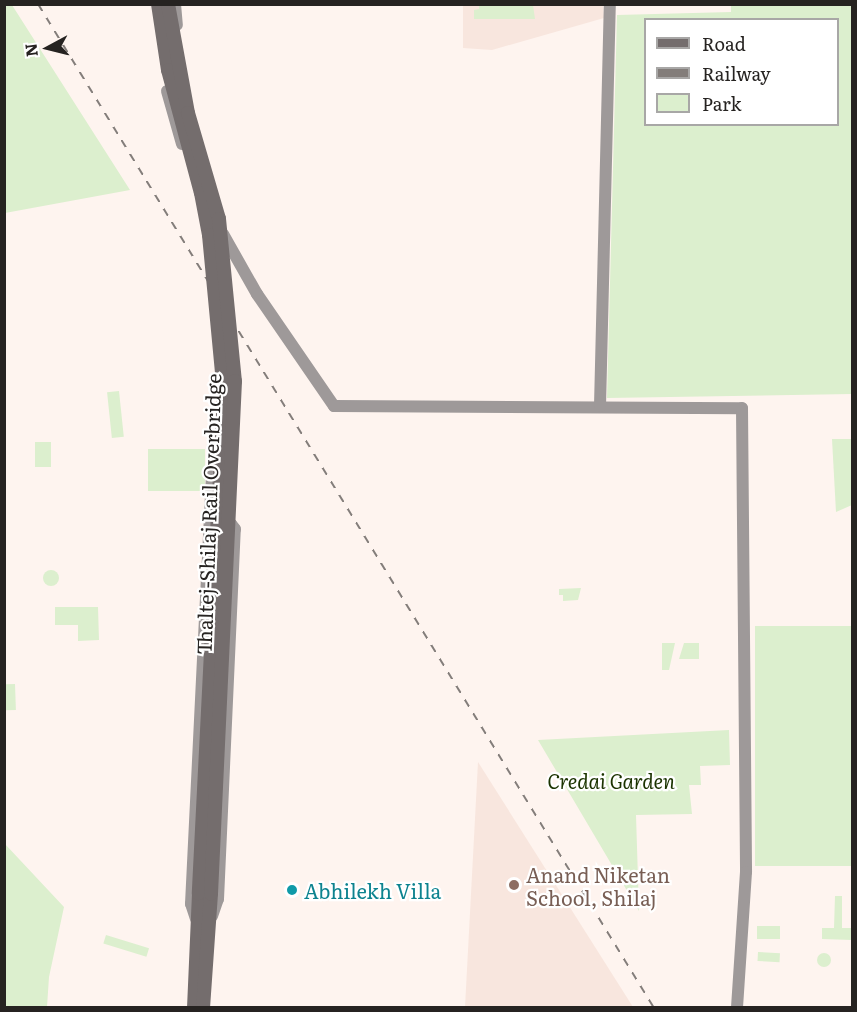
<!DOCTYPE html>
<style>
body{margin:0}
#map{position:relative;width:857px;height:1012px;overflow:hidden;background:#fef4ef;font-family:Literata,serif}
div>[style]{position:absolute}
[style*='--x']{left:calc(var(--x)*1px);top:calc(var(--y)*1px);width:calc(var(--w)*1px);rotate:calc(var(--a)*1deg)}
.built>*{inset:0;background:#f8e6de}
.green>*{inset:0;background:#dcefce;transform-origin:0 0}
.round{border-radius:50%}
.tertiary>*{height:12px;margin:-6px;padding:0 6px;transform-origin:6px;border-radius:6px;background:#9e9999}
.secondary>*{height:14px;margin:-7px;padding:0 7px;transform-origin:7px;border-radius:7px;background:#746d6d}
.rail>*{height:2px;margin-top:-1px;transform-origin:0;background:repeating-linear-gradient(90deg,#837d7a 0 8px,transparent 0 16px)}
.secondary-bridge>*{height:14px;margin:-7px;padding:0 7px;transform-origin:7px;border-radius:7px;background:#746d6d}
.dots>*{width:16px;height:16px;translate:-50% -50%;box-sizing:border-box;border:3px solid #fff;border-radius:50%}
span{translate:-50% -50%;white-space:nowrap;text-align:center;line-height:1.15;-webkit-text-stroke:4.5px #fff;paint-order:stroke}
.street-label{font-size:20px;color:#262321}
.park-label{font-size:20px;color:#1b3300;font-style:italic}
.education-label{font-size:20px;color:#785e54}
.left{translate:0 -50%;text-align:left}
.culture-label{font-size:20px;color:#0d838f}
.frame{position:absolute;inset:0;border:6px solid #262321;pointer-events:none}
.legend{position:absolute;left:644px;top:18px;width:195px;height:108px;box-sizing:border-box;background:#fff;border:2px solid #a8a7a6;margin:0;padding:8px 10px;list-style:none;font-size:18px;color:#262321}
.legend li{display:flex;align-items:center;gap:12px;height:30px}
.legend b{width:30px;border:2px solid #a8a7a6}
.north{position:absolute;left:18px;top:18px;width:60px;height:60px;-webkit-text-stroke:4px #fff;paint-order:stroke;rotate:263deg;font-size:16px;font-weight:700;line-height:24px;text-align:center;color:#262321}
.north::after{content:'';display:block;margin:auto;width:21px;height:27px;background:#262321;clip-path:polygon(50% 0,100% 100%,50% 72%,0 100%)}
</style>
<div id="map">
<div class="built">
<i style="clip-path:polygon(463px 5px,603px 5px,604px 18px,492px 50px,463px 48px)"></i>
<i style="clip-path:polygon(478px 762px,633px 1007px,465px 1007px)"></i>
</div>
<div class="green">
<i style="clip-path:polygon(12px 4px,12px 5px,130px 190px,5px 213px,4px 5px)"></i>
<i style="clip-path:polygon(479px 5px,533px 5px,535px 19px,474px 19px,474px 10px,479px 9px)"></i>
<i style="clip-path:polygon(evenodd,731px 5px,852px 5px,852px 394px,607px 398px,617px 15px,731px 12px,731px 5px,646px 20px,838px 20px,838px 124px,646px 124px,646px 20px)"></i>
<i style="left:119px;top:391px;width:46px;height:12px;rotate:84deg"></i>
<i style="clip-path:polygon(832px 439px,852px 439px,852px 505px,836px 512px)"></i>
<i style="left:35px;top:442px;width:16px;height:25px"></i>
<i style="left:148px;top:449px;width:57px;height:42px"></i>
<i class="round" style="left:43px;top:570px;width:16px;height:16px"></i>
<i style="clip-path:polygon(581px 588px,578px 600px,563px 601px,563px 595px,559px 595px,559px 589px)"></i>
<i style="clip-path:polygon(55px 607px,98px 607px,99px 640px,78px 641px,78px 625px,55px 625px)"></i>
<i style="left:852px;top:626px;width:240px;height:97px;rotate:90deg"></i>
<i style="clip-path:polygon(662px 643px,675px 643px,669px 670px,662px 670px)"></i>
<i style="clip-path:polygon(684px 643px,699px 643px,699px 659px,679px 659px)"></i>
<i style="left:15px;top:684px;width:26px;height:10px;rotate:88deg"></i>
<i style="clip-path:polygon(729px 730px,730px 765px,700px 766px,701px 785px,689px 785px,692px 814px,636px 815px,639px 911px,538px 740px)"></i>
<i style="clip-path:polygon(5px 844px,64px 907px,49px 977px,47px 1007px,5px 1007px)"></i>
<i style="clip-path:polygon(835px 896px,842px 896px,842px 928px,852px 928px,852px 940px,822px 939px,822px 928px,834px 928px)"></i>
<i style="left:757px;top:926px;width:23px;height:13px"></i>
<i style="left:106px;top:935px;width:45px;height:9px;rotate:17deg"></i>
<i style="left:758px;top:952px;width:22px;height:9px;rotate:3deg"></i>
<i class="round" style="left:817px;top:953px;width:14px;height:14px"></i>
</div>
<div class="tertiary">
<i style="--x:175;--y:4;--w:21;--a:85"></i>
<i style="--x:167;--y:91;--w:55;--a:74.2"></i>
<i style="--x:223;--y:234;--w:69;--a:60.5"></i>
<i style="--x:257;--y:294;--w:136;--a:55.5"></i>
<i style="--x:334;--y:406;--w:408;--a:0.3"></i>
<i style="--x:742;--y:408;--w:464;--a:89.5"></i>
<i style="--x:746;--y:872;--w:136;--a:93.8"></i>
<i style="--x:600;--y:406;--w:402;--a:-88.6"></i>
<i style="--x:212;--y:916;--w:18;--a:-71"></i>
<i style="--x:218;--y:899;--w:370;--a:-87.4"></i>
<i style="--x:235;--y:529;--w:6;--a:-129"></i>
<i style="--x:231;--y:524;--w:10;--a:-174"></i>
<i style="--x:196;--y:919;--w:16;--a:-108"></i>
<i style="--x:191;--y:904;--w:444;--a:-87.2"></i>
<i style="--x:213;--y:461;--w:4;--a:-63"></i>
<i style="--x:215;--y:457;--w:13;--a:-4"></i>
</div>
<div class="secondary">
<i style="--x:194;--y:1008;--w:115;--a:-87.5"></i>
<i style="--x:203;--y:1008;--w:115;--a:-86"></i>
</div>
<div class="rail">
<i style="--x:38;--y:4;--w:1178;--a:58.47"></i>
</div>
<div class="secondary-bridge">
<i style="--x:158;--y:4;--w:67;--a:81.4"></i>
<i style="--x:168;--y:70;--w:127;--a:75"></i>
<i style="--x:201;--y:193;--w:43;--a:79.2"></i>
<i style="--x:209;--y:235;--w:161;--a:84.6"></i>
<i style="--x:224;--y:395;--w:499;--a:92.9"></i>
<i style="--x:168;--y:4;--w:111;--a:79.6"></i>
<i style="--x:188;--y:113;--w:110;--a:73.7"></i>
<i style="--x:219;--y:219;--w:163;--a:84.4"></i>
<i style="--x:235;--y:381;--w:513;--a:92.68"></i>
</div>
<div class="dots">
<i style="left:514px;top:885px;background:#8d6e63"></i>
<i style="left:292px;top:890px;background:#0f9aa8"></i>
</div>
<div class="street-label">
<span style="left:208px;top:514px;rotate:-88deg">Thaltej-Shilaj Rail Overbridge</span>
</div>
<div class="park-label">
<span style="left:611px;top:780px">Credai Garden</span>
</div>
<div class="education-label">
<span class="left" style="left:526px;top:886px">Anand Niketan<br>School, Shilaj</span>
</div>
<div class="culture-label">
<span class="left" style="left:304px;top:890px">Abhilekh Villa</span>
</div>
<div class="frame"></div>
<ul class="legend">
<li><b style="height:8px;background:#746d6d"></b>Road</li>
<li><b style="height:8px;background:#837d7a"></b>Railway</li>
<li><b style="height:16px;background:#dcefce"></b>Park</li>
</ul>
<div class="north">N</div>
</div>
